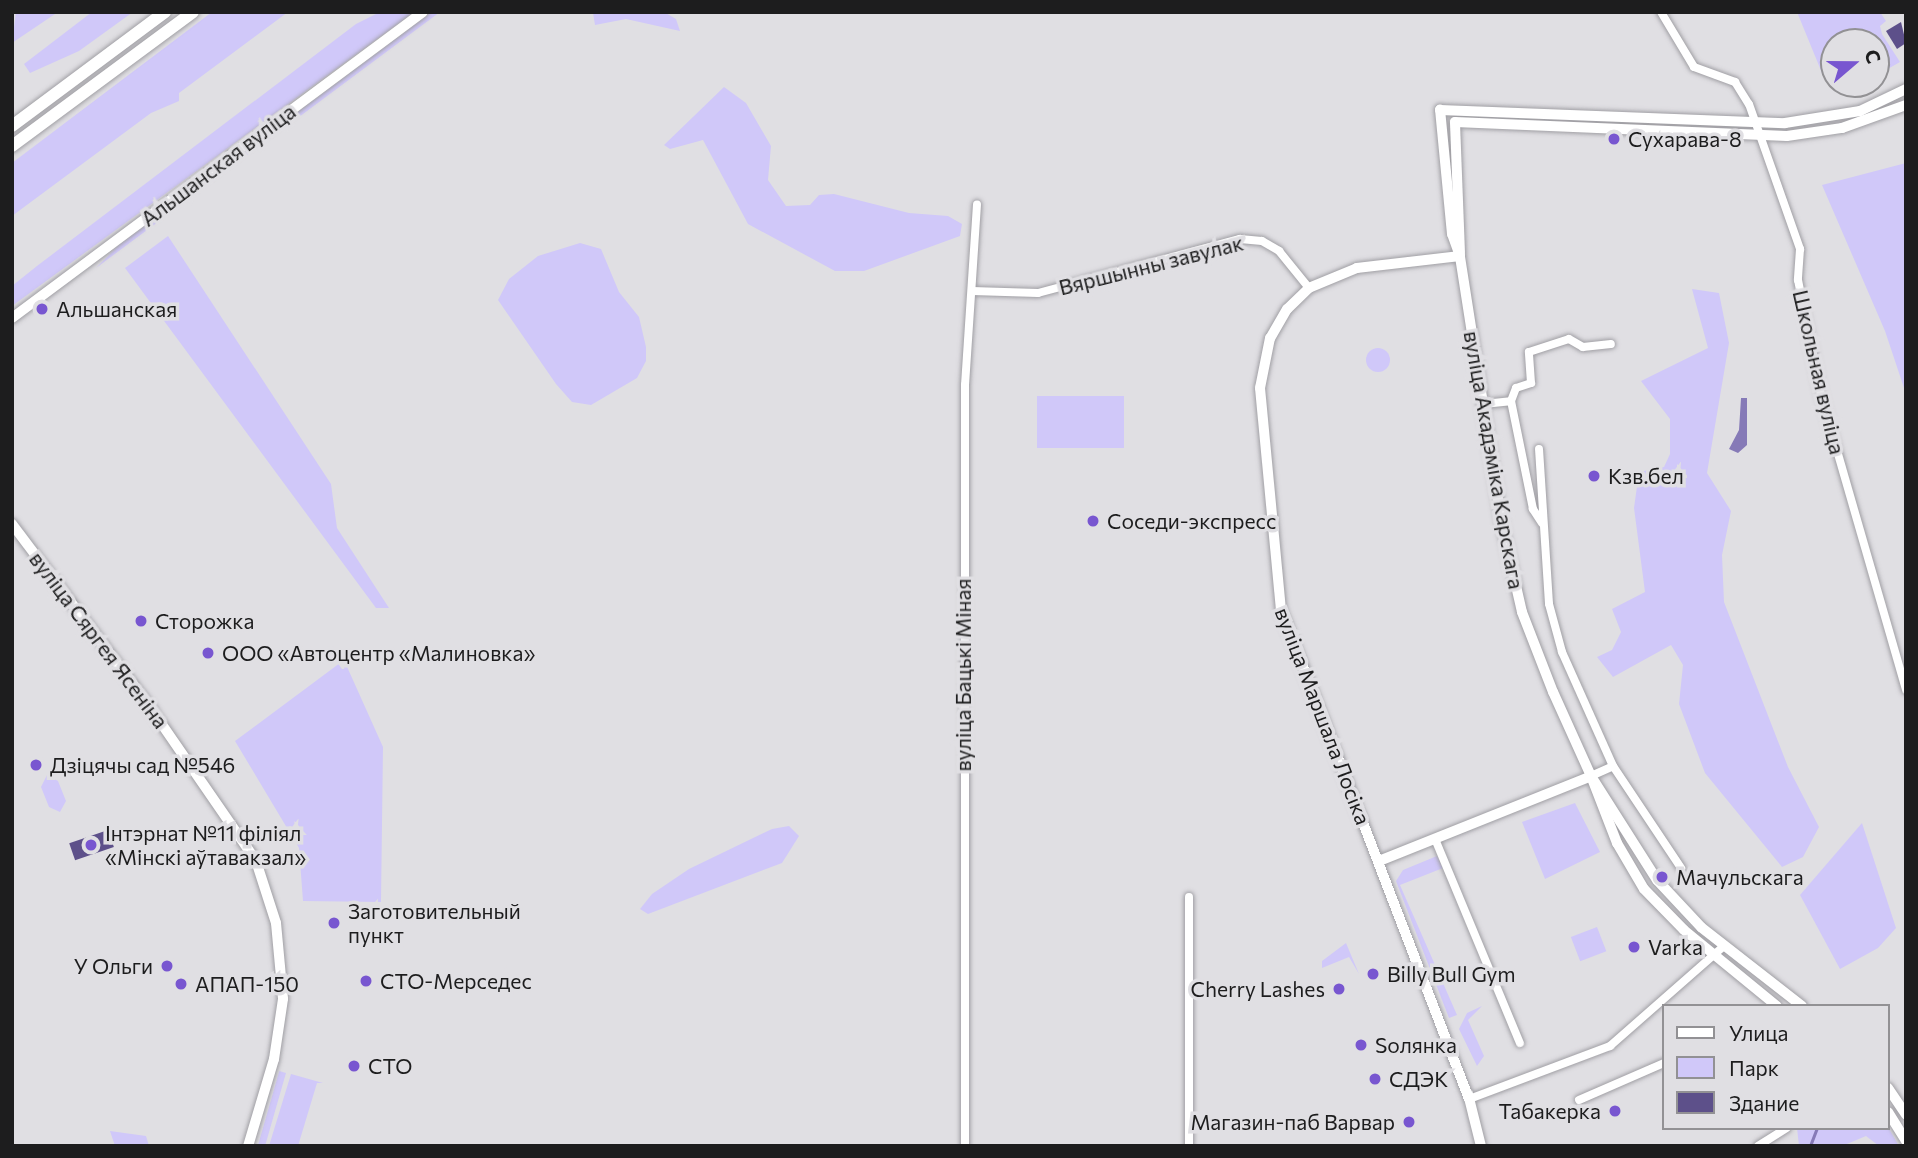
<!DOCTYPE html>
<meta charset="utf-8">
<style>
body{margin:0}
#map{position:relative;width:1918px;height:1158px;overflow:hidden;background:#e0dfe3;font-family:Commissioner,sans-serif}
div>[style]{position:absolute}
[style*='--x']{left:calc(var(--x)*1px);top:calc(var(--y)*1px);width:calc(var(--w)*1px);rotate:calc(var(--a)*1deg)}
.green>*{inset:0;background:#d0c8f9;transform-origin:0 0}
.round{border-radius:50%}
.water>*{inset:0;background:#867ab7}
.stream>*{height:2.5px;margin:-1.25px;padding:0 1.25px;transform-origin:1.25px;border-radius:1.25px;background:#867ab7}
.building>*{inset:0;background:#5d508a;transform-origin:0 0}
.roads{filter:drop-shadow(0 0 2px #a09fa4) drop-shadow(0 0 2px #a09fa4)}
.minor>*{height:8px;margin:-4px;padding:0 4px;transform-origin:4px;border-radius:4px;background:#fff}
.major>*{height:10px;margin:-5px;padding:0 5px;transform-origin:5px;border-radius:5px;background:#fff}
.highway>*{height:12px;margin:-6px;padding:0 6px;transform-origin:6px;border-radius:6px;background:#fff}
.dots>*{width:19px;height:19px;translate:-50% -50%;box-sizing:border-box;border:4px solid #e0dfe3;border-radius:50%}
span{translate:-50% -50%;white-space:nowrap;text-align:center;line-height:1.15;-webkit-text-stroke:7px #e0dfe3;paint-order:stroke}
.poi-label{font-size:21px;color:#1d1d1e}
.left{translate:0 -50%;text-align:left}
.right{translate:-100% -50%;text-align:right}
.street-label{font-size:21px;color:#1d1d1e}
.frame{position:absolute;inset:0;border:14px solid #1d1d1e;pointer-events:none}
.legend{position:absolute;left:1662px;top:1004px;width:228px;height:126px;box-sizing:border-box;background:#e0dfe3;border:2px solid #929194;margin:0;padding:9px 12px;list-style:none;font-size:21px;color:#1d1d1e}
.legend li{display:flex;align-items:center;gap:14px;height:35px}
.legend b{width:35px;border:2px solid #929194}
.north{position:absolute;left:1820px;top:28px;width:70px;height:70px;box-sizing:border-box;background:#e0dfe3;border:2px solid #929194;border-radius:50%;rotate:70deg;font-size:19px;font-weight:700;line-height:28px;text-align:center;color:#1d1d1e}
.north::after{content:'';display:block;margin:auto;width:24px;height:32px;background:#7856d0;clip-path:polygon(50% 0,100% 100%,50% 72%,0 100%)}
</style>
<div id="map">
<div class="green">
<i style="clip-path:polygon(16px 12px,58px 12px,12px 43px)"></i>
<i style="clip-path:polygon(92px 12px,133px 12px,79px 51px,30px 73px,24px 64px)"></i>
<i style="clip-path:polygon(212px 12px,288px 12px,179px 93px,179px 101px,151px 113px,12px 216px,12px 163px)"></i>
<i style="clip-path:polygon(380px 12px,414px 12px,12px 306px,12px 286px,37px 266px,356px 24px)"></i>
<i style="clip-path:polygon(432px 12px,440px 12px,96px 268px,118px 246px)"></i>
<i style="clip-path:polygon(597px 12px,664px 12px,676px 19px,680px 31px,626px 19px,595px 25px,593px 13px)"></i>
<i style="clip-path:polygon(1797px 12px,1880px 12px,1886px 21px,1880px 26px,1882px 34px,1900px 62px,1886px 70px,1882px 62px,1876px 64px,1876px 42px,1834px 42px,1834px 76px,1829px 76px,1822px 73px)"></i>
<i style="clip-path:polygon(724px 87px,746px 103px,771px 146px,768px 180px,786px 206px,810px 205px,819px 195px,834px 194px,909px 213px,948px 216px,962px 224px,960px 236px,864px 271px,835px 271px,748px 224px,703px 140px,670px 149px,664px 145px)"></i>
<i style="clip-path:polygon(1906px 163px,1906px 394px,1885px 331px,1822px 185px)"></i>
<i style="clip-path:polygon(168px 236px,331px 484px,337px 528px,389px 608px,376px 608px,125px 268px)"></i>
<i style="clip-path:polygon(580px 243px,601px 249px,619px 292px,639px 317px,646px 347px,646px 361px,637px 378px,591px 405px,572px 402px,556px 384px,498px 300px,509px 279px,538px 256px)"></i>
<i style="clip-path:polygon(1692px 289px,1719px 293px,1729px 343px,1707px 473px,1731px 511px,1722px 555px,1724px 602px,1788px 767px,1819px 827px,1803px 857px,1782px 867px,1705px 773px,1679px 704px,1683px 665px,1671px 645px,1613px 677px,1597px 657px,1612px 650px,1621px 632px,1612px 609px,1645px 592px,1634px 508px,1639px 472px,1664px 467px,1670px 454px,1670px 419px,1641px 381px,1708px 348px)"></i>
<i class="round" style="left:1366px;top:348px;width:24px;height:24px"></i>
<i style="left:1037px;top:396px;width:87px;height:52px"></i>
<i style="clip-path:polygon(344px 660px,383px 747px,381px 902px,303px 901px,299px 848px,235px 741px)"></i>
<i style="clip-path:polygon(47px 775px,58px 781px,66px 801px,60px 812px,49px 807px,41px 787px)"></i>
<i style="clip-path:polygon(1575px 803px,1600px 852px,1545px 879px,1522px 822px)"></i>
<i style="clip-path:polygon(1862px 823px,1896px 928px,1878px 948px,1840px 969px,1800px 895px)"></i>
<i style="clip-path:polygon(789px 826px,799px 836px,782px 863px,648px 914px,640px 909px,652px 894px,689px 869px,772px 829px)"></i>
<i style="clip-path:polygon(1437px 856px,1443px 868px,1400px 885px,1457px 1015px,1449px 1018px,1396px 881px,1403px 870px)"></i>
<i style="left:1597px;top:927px;width:26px;height:28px;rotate:69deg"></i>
<i style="clip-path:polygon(1346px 943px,1359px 974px,1349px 957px,1322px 968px,1322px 961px)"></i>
<i style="clip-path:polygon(1482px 1006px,1468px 1020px,1484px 1056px,1477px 1066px,1459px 1029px,1467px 1013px)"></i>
<i style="left:286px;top:1073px;width:76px;height:7px;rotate:106deg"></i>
<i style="clip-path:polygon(291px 1074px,323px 1083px,317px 1083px,298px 1146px,269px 1146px)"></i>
<i style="clip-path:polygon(1888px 1127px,1899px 1146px,1879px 1146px,1866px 1136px,1842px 1146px,1799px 1146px,1797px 1128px)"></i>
<i style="clip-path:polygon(110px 1131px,146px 1136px,149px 1146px,115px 1146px)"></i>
</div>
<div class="water">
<i style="clip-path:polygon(1741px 398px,1747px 398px,1747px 445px,1738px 453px,1729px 449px,1739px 430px)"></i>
</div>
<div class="stream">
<i style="--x:1810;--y:1146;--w:19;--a:-69"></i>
</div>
<div class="building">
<i style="clip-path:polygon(1901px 22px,1906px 43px,1897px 49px,1886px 31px)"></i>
<i style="left:108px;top:830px;width:18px;height:41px;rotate:71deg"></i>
</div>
<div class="roads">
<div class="minor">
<i style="--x:1661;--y:12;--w:64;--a:59"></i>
<i style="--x:1694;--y:67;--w:44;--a:20.1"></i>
<i style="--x:1735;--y:82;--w:26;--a:58"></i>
<i style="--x:1749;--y:104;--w:154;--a:70.6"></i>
<i style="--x:1800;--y:249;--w:31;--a:94"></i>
<i style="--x:1798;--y:280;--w:117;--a:78.7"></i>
<i style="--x:1821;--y:395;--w:307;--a:73.9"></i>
<i style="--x:972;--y:291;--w:66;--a:1.7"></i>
<i style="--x:1038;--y:293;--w:209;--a:-15"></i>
<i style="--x:1240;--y:239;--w:22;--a:5"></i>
<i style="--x:1262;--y:241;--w:20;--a:30"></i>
<i style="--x:1279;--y:251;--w:48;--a:51"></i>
<i style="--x:1483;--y:404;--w:28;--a:-6"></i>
<i style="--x:1539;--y:449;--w:155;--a:86.3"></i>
<i style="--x:1549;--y:604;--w:50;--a:74.8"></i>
<i style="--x:1562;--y:652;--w:125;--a:65.9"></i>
<i style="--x:1613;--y:766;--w:123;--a:56.3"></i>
<i style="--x:1542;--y:523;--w:17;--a:-123"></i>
<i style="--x:1533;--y:509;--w:110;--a:-101.5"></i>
<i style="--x:1511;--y:401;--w:14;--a:-69"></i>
<i style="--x:1516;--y:388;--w:16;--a:-18"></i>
<i style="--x:1531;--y:383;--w:31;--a:-94"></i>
<i style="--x:1529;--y:352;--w:42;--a:-18"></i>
<i style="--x:1569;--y:339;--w:16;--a:30"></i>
<i style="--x:1583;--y:347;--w:28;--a:-6"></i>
<i style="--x:1591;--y:776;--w:24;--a:-24"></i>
<i style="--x:1435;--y:839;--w:221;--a:67.4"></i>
<i style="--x:1469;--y:1099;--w:151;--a:-20.6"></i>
<i style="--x:1610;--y:1046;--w:152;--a:-41.3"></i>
<i style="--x:1579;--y:1100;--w:93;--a:-23.5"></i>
<i style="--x:965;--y:1146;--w:761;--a:-90"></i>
<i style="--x:965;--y:385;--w:181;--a:-86.2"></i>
<i style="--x:1189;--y:1146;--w:249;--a:-90"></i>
<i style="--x:1758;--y:1146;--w:34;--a:-32"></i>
</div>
<div class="major">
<i style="--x:1460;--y:253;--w:131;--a:-92.2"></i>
<i style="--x:1455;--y:122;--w:332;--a:2.4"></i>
<i style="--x:1787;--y:136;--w:56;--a:-8.3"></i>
<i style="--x:1842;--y:128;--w:68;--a:-19.8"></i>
<i style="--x:1460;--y:256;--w:104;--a:173.4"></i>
<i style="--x:1357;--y:268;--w:52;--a:157.4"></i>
<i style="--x:1309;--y:288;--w:30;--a:136"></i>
<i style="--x:1287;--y:309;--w:34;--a:120"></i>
<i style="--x:1270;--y:338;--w:51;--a:101.3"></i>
<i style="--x:1260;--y:388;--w:222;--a:84.6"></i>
<i style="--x:1281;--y:609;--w:525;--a:69.01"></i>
<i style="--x:12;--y:318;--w:512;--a:-36.67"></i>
<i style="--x:12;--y:524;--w:233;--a:53"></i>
<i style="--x:152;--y:710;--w:183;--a:55.4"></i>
<i style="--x:256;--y:861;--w:65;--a:72.1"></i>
<i style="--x:276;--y:923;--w:76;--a:84.7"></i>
<i style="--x:283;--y:999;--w:61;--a:98.5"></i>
<i style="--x:274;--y:1059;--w:91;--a:106.6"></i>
<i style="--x:1591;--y:776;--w:72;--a:68.8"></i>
<i style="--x:1617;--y:843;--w:53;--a:59.6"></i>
<i style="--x:1644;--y:889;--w:57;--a:45.7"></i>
<i style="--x:1684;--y:930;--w:120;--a:39.3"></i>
<i style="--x:1379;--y:861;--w:228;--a:-21.8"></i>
<i style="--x:1802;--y:1006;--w:128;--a:-142"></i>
<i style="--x:1701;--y:927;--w:64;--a:-133.1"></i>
<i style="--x:1657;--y:880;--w:123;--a:-122.4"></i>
<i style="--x:1591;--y:776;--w:92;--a:-114.3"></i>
<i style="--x:1553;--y:692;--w:86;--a:-111.2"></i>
<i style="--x:1522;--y:612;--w:89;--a:-102.9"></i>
<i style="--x:1502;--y:525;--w:272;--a:-98.9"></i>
<i style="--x:1460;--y:256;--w:23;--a:-110"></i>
<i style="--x:1452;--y:234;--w:125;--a:-95.5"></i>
<i style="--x:1440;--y:110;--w:345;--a:2.2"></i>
<i style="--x:1785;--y:123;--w:76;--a:-9.1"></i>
<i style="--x:1860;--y:111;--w:51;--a:-25.6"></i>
<i style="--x:1888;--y:1088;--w:32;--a:56"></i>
<i style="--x:1468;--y:1094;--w:54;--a:76"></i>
<i style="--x:1888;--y:1112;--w:34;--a:58"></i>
</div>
<div class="highway">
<i style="--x:12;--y:126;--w:191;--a:-36.7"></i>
<i style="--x:12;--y:146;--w:225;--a:-36.5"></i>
</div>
</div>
<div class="dots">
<i style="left:1614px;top:139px;background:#7856d0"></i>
<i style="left:42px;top:309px;background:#7856d0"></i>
<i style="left:1594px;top:476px;background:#7856d0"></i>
<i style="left:1093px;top:521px;background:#7856d0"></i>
<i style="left:141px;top:621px;background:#7856d0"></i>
<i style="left:208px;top:653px;background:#7856d0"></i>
<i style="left:36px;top:765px;background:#7856d0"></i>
<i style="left:91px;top:845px;background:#7856d0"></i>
<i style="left:1662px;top:877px;background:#7856d0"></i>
<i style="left:334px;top:923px;background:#7856d0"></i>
<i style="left:1634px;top:947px;background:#7856d0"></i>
<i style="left:167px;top:966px;background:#7856d0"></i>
<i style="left:1373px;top:974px;background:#7856d0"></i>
<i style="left:366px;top:981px;background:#7856d0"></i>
<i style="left:181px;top:984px;background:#7856d0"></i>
<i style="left:1339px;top:989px;background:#7856d0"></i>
<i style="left:1361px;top:1045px;background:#7856d0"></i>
<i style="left:354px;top:1066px;background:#7856d0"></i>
<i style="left:1375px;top:1079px;background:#7856d0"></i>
<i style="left:1615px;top:1111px;background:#7856d0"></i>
<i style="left:1409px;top:1122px;background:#7856d0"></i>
</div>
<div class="poi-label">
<span class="left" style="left:1628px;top:139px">Сухарава-8</span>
<span class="left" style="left:56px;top:309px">Альшанская</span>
<span class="left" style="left:1608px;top:476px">Кзв.бел</span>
<span class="left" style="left:1107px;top:521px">Соседи-экспресс</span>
<span class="left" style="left:155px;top:621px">Сторожка</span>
<span class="left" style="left:222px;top:653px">ООО «Автоцентр «Малиновка»</span>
<span class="left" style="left:50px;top:765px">Дзіцячы сад №546</span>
<span class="left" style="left:105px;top:845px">Інтэрнат №11 філіял<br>«Мінскі аўтавакзал»</span>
<span class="left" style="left:1676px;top:877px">Мачульскага</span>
<span class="left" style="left:348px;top:923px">Заготовительный<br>пункт</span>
<span class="left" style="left:1648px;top:947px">Varka</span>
<span class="right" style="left:153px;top:966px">У Ольги</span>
<span class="left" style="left:1387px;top:974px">Billy Bull Gym</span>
<span class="left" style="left:380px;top:981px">СТО-Мерседес</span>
<span class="left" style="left:195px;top:984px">АПАП-150</span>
<span class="right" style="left:1325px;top:989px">Cherry Lashes</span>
<span class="left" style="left:1375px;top:1045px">Sолянка</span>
<span class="left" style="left:368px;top:1066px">СТО</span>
<span class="left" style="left:1389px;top:1079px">СДЭК</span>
<span class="right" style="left:1601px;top:1111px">Табакерка</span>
<span class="right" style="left:1395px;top:1122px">Магазин-паб Варвар</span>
</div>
<div class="street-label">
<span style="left:218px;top:165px;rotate:-37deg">Альшанская вуліца</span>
<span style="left:1151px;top:265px;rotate:-14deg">Вяршынны завулак</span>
<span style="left:1819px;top:372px;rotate:77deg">Школьная вуліца</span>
<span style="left:1494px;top:460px;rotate:80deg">вуліца Акадэміка Карскага</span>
<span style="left:99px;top:640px;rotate:53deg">вуліца Сяргея Ясеніна</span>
<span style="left:963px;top:675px;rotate:-90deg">вуліца Бацькі Міная</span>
<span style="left:1323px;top:716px;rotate:69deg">вуліца Маршала Лосіка</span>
</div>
<div class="frame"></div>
<ul class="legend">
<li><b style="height:9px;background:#fff"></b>Улица</li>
<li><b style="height:19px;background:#d0c8f9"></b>Парк</li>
<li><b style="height:19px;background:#5d508a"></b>Здание</li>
</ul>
<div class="north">С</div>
</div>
